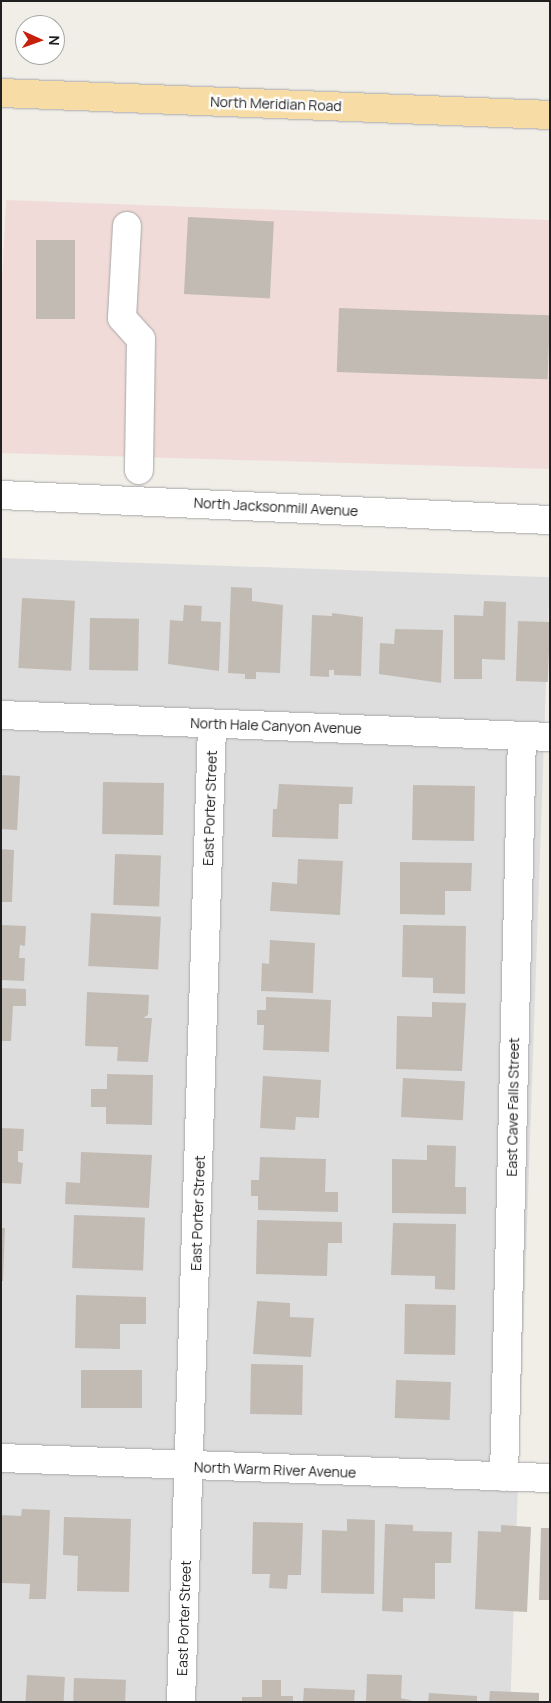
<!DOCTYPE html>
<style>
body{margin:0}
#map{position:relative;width:551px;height:1703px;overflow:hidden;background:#f0eee7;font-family:Manrope,sans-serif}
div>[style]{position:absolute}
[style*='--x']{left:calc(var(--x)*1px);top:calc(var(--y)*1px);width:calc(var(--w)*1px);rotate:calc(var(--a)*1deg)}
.residential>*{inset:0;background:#dedddd;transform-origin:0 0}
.commercial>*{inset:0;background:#f0dbd8}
.building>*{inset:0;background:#c1bbb4;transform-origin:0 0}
.roads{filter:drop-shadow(0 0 1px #a7a7a7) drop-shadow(0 0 1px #a7a7a7)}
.minor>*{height:28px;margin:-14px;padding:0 14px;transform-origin:14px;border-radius:14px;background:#fff}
.major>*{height:28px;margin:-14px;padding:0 14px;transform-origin:14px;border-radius:14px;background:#f7dda5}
span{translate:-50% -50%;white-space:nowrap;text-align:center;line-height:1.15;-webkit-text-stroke:4.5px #fff;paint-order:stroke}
.street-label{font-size:14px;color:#202020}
.frame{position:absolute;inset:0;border:2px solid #202020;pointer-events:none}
.north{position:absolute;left:15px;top:15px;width:50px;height:50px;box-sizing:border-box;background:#fff;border:1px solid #a6a6a6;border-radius:50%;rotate:92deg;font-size:14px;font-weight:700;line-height:20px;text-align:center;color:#202020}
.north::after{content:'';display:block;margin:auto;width:18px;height:22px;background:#c61f0a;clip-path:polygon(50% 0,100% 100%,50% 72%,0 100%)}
</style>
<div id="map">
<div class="residential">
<i style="left:1px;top:558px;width:549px;height:1144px;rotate:2deg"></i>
</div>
<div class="commercial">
<i style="clip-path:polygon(6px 200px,550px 220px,550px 469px,1px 453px,1px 304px)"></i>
</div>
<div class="building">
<i style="left:188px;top:217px;width:86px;height:77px;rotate:3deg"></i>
<i style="left:36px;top:240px;width:39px;height:79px"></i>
<i style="left:339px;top:308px;width:211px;height:64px;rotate:2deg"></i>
<i style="clip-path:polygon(231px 587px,252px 588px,252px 601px,283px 605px,280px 673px,256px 672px,256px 679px,245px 679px,245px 674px,228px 673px)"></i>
<i style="left:22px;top:598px;width:53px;height:70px;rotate:3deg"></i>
<i style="clip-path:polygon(484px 601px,506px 602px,505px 660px,482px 659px,482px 679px,454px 679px,454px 615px,483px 616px)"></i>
<i style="clip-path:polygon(184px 605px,202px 606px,201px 621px,221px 622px,219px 671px,168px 664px,170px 620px,183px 621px)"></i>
<i style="clip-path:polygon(332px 613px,363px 617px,361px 676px,334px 675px,334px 670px,329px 670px,329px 677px,310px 676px,312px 615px,332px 616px)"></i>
<i style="left:90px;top:618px;width:49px;height:52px;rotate:1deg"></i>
<i style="left:518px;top:621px;width:32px;height:60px;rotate:2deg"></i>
<i style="clip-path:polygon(395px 629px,443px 630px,441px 683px,379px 674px,380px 643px,394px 644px)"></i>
<i style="left:1px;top:775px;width:19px;height:54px;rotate:3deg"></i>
<i style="left:103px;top:782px;width:61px;height:52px;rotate:1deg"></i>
<i style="clip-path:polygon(279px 784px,353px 787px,352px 804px,339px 804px,338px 839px,272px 837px,273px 809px,277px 809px)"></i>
<i style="left:413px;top:785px;width:62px;height:55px;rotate:1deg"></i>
<i style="clip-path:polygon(1px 849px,14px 850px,12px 902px,1px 902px)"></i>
<i style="left:115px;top:854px;width:46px;height:51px;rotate:2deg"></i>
<i style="clip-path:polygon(298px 859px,343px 861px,340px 915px,270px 911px,272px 882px,297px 884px)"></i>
<i style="clip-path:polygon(400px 862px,472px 863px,471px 891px,445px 891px,445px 915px,400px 914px)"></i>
<i style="left:91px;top:913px;width:70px;height:53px;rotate:3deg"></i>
<i style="clip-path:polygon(1px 925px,26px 926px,25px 946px,20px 945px,19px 958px,25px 958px,24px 981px,1px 980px)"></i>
<i style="clip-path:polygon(403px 925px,466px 926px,465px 994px,433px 993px,433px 978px,402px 977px)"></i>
<i style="clip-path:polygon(270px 940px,315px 943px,313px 993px,261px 991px,262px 963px,269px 964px)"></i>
<i style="clip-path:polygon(1px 988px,26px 989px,26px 1006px,13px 1006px,11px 1041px,1px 1041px)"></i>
<i style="clip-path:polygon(87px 992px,149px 995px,148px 1015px,143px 1018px,152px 1018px,148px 1062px,117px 1061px,118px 1047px,85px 1046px)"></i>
<i style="clip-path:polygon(266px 997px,331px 1000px,329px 1052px,263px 1050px,264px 1025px,257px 1025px,257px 1010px,266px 1010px)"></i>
<i style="clip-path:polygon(432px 1002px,466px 1003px,462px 1071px,396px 1069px,397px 1016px,432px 1017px)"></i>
<i style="clip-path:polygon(107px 1074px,153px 1075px,152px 1125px,106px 1124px,106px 1107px,91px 1107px,91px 1089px,107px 1089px)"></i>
<i style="clip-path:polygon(263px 1076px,321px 1080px,319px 1118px,296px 1117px,295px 1130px,260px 1128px)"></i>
<i style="left:403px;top:1078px;width:62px;height:39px;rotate:3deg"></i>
<i style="clip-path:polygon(1px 1128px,24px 1129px,23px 1151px,18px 1151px,18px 1162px,23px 1163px,21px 1184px,1px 1183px)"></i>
<i style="clip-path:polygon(427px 1145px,456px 1146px,455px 1187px,466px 1187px,466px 1214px,392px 1213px,392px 1159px,427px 1160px)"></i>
<i style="clip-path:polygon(81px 1152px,152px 1155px,149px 1208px,65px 1204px,66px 1182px,80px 1183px)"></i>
<i style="clip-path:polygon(260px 1157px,326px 1159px,325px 1192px,338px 1192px,338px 1212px,258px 1210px,258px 1196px,251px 1196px,251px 1180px,259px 1180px)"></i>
<i style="left:74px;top:1215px;width:71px;height:53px;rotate:2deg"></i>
<i style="clip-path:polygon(257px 1220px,342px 1222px,342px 1243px,328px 1243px,327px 1276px,256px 1274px)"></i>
<i style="clip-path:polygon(393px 1223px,456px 1224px,455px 1290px,435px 1289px,435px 1276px,391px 1275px)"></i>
<i style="clip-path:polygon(1px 1228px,5px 1228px,3px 1281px,1px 1281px)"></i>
<i style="clip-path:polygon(76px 1295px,146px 1297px,146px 1324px,120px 1324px,120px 1349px,75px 1348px)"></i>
<i style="clip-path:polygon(257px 1301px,290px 1303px,290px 1317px,314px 1318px,311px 1357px,253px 1354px)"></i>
<i style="left:405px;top:1304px;width:51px;height:50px;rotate:1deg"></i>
<i style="left:251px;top:1364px;width:52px;height:50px;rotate:1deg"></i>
<i style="left:81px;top:1370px;width:61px;height:38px"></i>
<i style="left:396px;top:1380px;width:55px;height:38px;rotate:2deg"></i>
<i style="clip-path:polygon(22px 1509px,50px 1510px,46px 1599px,29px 1599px,30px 1584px,1px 1583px,1px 1515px,21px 1516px)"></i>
<i style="clip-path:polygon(64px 1517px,131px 1519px,129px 1592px,77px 1591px,78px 1556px,63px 1555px)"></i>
<i style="clip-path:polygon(347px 1519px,375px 1520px,374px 1594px,321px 1593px,322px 1530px,347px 1531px)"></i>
<i style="clip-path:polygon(253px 1522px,303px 1523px,301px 1575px,288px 1575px,287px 1589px,269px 1588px,270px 1574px,252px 1574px)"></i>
<i style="clip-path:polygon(385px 1524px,413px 1525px,413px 1531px,452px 1532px,451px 1563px,435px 1563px,435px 1599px,403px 1598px,403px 1612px,382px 1611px)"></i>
<i style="clip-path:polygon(501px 1525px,531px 1527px,527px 1612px,475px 1609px,478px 1531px,501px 1532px)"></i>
<i style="clip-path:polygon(541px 1528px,550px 1528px,550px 1600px,539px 1600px)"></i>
<i style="clip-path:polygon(367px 1674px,402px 1675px,401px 1698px,417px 1702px,366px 1702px)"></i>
<i style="left:27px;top:1675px;width:38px;height:27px;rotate:3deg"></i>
<i style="left:74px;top:1678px;width:52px;height:24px;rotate:2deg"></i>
<i style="clip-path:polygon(262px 1680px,281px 1680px,281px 1696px,293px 1696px,293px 1702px,242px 1702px,242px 1697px,262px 1697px)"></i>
<i style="clip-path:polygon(304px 1688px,355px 1690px,354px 1702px,303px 1702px)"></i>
<i style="clip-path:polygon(490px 1691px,539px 1693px,539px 1702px,489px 1702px)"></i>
<i style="clip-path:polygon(429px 1693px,477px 1696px,477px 1702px,428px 1702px)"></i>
</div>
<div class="roads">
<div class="minor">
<i style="--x:127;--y:226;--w:92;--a:93.1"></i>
<i style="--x:122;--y:318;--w:28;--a:48"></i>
<i style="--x:141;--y:339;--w:131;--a:90.9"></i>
<i style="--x:1;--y:495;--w:550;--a:2.61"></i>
<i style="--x:1;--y:715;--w:549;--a:2.29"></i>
<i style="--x:1;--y:1458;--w:549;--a:2.09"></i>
<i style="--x:504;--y:1477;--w:741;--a:-88.61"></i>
<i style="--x:181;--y:1702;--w:978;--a:-88.18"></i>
</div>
<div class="major">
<i style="--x:1;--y:93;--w:549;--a:2.29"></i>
</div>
</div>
<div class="street-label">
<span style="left:276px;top:104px;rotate:2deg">North Meridian Road</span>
<span style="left:276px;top:507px;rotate:3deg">North Jacksonmill Avenue</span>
<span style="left:276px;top:726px;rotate:2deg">North Hale Canyon Avenue</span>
<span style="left:210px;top:808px;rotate:-88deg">East Porter Street</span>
<span style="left:513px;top:1107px;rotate:-89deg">East Cave Falls Street</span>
<span style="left:198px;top:1213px;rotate:-88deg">East Porter Street</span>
<span style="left:275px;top:1470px;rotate:2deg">North Warm River Avenue</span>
<span style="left:184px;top:1618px;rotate:-88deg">East Porter Street</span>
</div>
<div class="frame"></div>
<div class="north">N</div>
</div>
